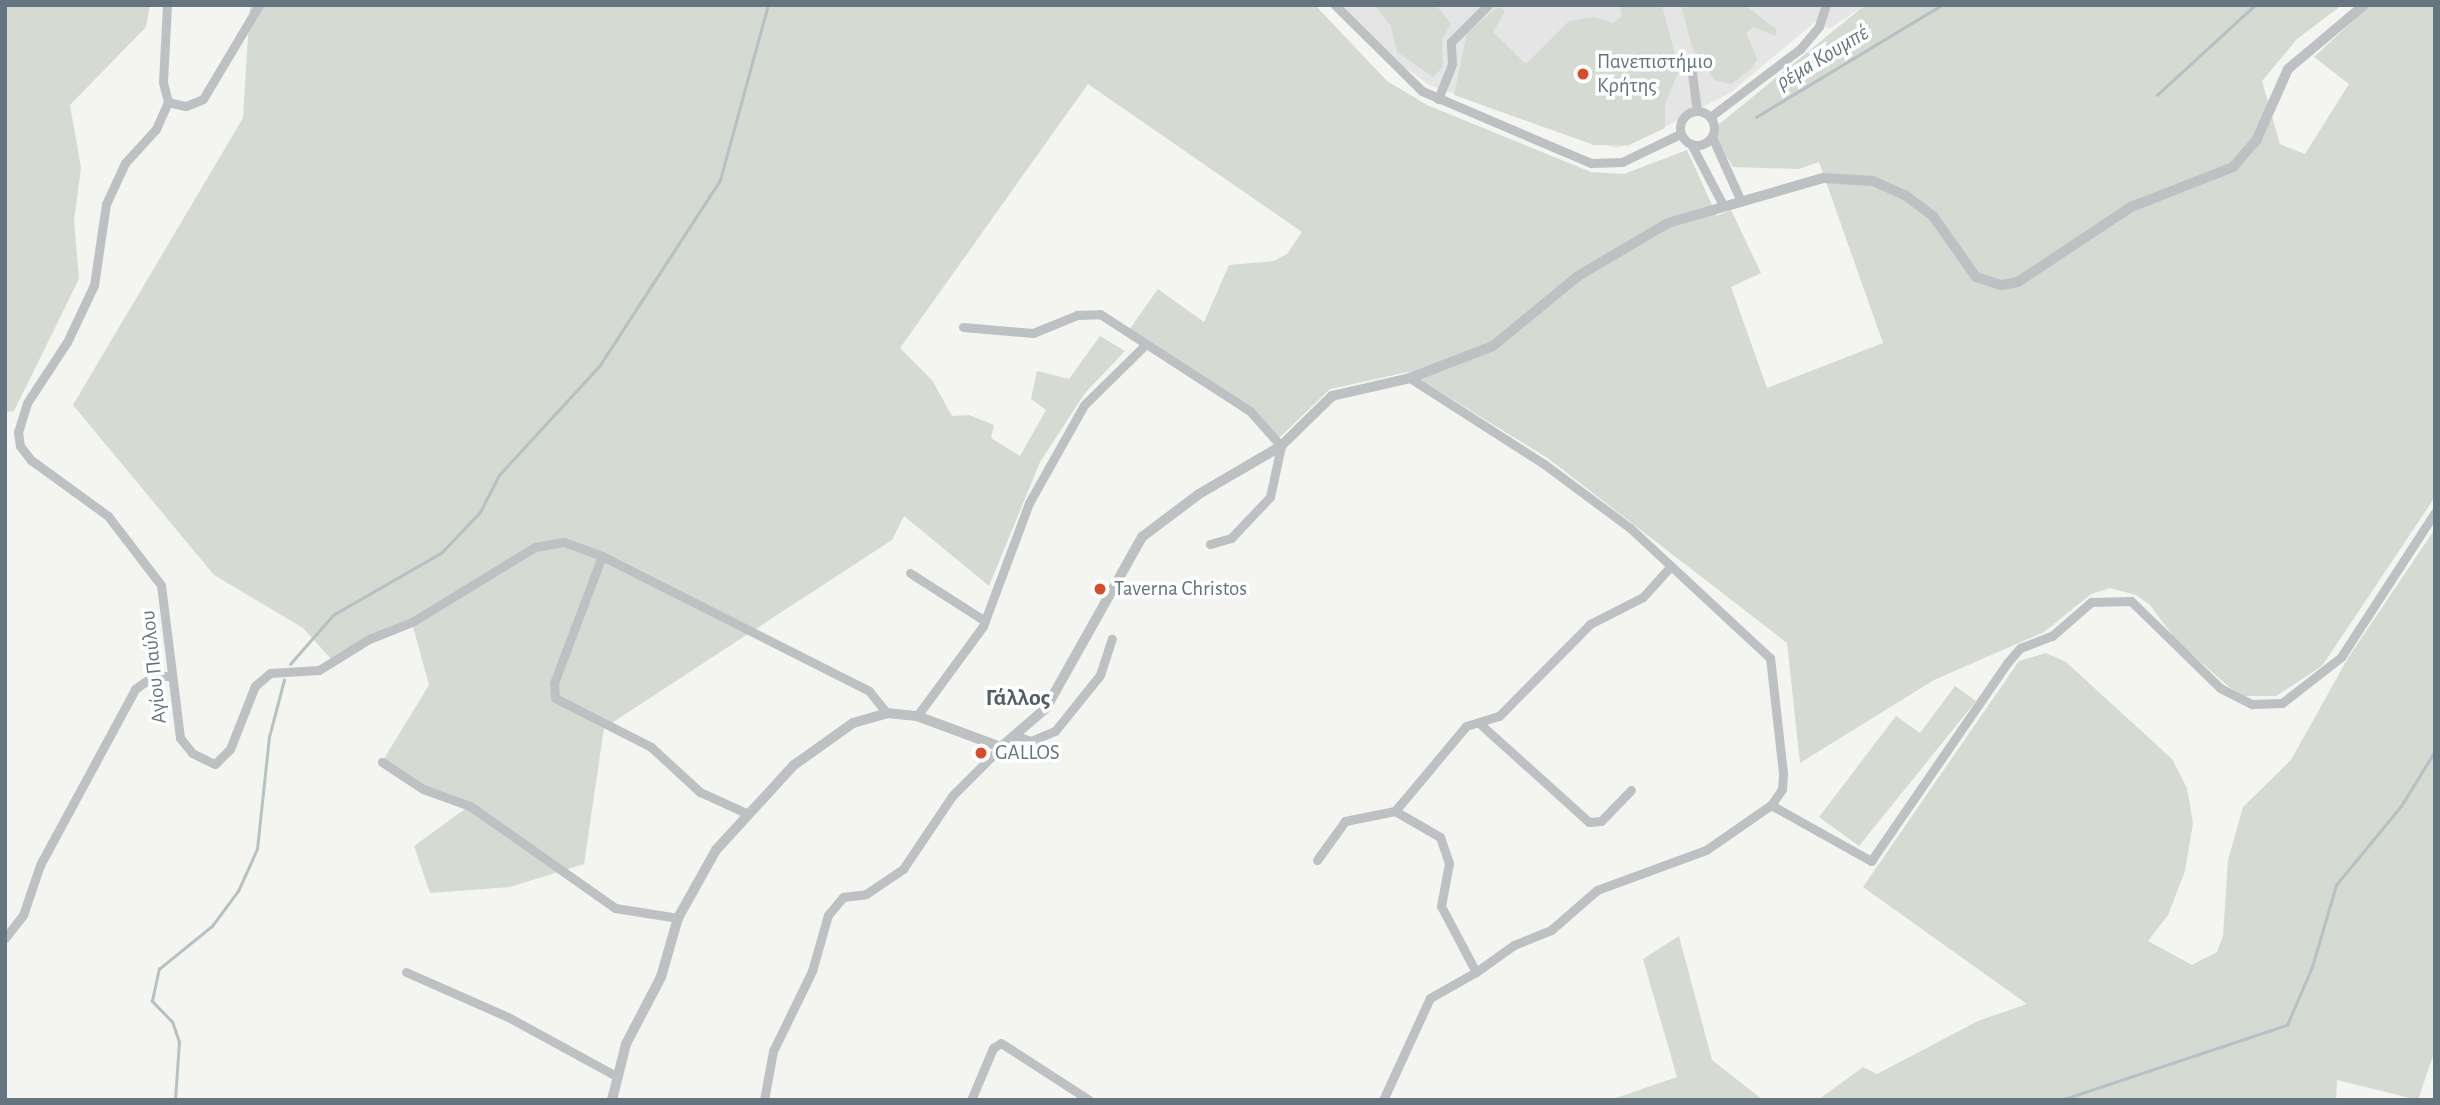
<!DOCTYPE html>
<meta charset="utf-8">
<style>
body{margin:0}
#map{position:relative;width:2440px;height:1105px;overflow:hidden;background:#f4f4f0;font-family:"Alegreya Sans",sans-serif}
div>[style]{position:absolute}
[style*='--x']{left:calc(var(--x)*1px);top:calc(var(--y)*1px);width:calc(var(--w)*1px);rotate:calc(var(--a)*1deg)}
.built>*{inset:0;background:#e4e5e4}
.green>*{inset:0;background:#d5dad2}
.stream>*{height:2.5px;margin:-1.25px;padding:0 1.25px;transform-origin:1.25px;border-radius:1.25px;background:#b6c1c4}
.minor>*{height:9px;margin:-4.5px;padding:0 4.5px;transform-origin:4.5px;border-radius:4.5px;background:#bdc1c4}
.minor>.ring{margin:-4.5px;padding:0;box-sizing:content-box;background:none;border:9px solid #bdc1c4;border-radius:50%}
.tertiary>*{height:10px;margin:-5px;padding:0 5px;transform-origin:5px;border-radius:5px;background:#bdc1c4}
.dots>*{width:19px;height:19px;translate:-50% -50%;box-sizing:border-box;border:4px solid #fff;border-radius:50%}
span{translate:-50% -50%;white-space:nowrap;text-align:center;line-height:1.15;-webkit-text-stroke:7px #fff;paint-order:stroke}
.poi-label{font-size:21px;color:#65757f}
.left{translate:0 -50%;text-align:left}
.street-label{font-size:21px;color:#65757f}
.water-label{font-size:23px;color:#60777d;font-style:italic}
.quarter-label{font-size:24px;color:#525d65;font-weight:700}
.frame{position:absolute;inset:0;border:7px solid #65757f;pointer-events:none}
</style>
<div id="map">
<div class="built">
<i style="clip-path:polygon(1342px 5px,1865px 5px,1829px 29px,1815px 22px,1730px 93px,1629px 145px,1614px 148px,1429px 85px,1378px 47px)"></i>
</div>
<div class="green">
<i style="clip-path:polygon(5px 5px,150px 5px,146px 27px,70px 105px,81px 168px,74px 221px,79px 279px,14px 411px,5px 412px)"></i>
<i style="clip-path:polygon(250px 5px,1315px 5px,1387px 81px,1427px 105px,1591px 172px,1624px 174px,1687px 150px,1717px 216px,1731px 210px,1761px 273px,1731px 287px,1767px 388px,1883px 343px,1819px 162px,1799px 169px,1733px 167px,1715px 138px,1717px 126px,1865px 5px,2342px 5px,2297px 39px,2262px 81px,2280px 144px,2305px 154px,2349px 84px,2314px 57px,2370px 5px,2435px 5px,2435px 497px,2322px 666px,2276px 696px,2244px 696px,2228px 686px,2176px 640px,2150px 605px,2136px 595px,2110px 588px,2091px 594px,2044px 632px,1934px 680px,1800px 763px,1787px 643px,1549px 459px,1408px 372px,1330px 389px,1279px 438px,1248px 407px,1129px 330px,1158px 289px,1204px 322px,1229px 265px,1274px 261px,1287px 254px,1302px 232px,1088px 84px,900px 348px,932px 380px,952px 416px,969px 415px,994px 425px,991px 438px,1020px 456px,1046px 410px,1031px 399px,1037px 371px,1069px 379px,1100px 336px,1125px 351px,1085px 393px,1040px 462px,989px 586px,904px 516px,892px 540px,604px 728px,584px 864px,510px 887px,430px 893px,414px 846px,469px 806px,423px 789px,382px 762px,429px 685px,412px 623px,333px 661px,303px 628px,214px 575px,73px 405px,243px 118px)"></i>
<i style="clip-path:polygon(1374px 5px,1436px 5px,1451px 24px,1442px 39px,1443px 67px,1433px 77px,1397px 52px,1391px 26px)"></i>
<i style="clip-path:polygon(1620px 5px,1662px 5px,1679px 71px,1665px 104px,1665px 128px,1629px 145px,1594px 145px,1454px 95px,1467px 33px,1499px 6px,1505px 11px,1493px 32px,1526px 64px,1569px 21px,1595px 17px,1613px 23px,1622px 16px)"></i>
<i style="clip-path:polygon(1681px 5px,1745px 5px,1777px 30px,1775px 36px,1753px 27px,1746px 33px,1757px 59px,1753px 67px,1731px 84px,1714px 80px,1692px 47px)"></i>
<i style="clip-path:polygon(2435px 529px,2435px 1050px,2418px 1100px,2337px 1080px,2336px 1100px,1818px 1100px,1863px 1067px,1877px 1074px,1978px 1021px,2027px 1004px,1863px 887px,2019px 661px,2046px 653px,2066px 662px,2172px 759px,2187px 788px,2193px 823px,2185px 871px,2168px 915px,2148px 941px,2192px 965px,2217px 952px,2223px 936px,2228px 860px,2243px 807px,2291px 760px,2348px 658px)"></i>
<i style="clip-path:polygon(1955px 686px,1976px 701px,1859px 846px,1819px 817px,1896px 716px,1920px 733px)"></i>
<i style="clip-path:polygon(1679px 936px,1712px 1060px,1763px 1100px,1610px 1100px,1677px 1077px,1643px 959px)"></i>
</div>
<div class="stream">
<i style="--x:2157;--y:95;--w:133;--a:-42.6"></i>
<i style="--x:1756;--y:117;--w:217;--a:-31.1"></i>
<i style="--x:290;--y:664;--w:65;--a:-48.7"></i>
<i style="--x:333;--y:615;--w:125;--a:-29.9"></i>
<i style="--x:441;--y:553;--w:57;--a:-46.4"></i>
<i style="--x:480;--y:512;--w:42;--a:-62.8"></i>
<i style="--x:499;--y:475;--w:149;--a:-47.4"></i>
<i style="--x:600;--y:365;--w:221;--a:-57"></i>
<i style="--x:720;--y:180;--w:181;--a:-74.7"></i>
<i style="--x:175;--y:1100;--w:58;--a:-86.1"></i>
<i style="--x:179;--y:1042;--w:21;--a:-109"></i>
<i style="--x:172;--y:1022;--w:29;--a:-134"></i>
<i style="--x:152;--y:1001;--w:33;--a:-78"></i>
<i style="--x:159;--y:969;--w:68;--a:-39.1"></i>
<i style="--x:212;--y:926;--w:44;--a:-53.4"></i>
<i style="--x:238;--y:891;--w:46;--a:-65.7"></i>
<i style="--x:257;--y:849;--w:113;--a:-83.9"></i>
<i style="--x:269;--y:737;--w:59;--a:-75.3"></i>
<i style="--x:2061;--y:1100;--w:238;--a:-18.4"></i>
<i style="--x:2287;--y:1025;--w:63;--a:-66.7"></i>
<i style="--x:2312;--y:967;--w:85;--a:-73.7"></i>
<i style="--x:2336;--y:885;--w:102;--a:-50.6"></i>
<i style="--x:2401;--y:806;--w:65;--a:-58.3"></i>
</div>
<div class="minor">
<i style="--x:167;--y:5;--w:77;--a:93"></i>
<i style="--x:163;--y:82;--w:21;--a:76"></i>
<i style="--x:168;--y:102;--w:30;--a:114"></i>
<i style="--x:156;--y:129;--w:46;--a:132.4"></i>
<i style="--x:125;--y:163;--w:45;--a:114.9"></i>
<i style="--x:106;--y:204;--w:82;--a:98.4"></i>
<i style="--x:94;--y:285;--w:63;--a:115.3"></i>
<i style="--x:67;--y:342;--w:73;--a:123.3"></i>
<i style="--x:27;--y:403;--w:30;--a:107"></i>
<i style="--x:18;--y:432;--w:14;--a:82"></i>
<i style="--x:20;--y:446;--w:18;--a:52"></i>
<i style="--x:31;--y:460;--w:95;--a:36"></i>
<i style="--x:108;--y:516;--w:87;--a:52.5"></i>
<i style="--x:161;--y:585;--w:154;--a:82.9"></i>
<i style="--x:180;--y:738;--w:19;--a:51"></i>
<i style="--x:192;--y:753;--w:25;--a:26"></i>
<i style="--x:215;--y:764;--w:21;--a:-45"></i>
<i style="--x:230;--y:749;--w:68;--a:-68.4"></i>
<i style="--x:255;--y:686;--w:20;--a:-41"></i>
<i style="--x:270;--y:673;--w:49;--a:-3.5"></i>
<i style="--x:319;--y:670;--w:59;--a:-31.8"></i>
<i style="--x:369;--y:639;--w:46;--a:-21.6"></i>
<i style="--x:412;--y:622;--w:144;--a:-31.4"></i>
<i style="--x:535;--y:547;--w:29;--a:-10"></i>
<i style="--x:564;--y:542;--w:40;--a:20.2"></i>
<i style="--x:602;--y:556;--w:136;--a:110.7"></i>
<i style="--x:554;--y:683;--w:15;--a:86"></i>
<i style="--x:555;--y:698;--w:108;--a:27"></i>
<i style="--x:651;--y:747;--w:67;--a:42.6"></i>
<i style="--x:700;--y:792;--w:51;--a:24.5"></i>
<i style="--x:1335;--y:5;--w:122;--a:44.7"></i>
<i style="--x:1422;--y:91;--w:184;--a:23.1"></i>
<i style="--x:1591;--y:163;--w:31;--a:-2"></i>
<i style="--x:1622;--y:162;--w:64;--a:-25.8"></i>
<i style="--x:1691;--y:66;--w:45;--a:82.4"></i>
<i style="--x:1438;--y:99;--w:38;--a:-68"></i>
<i style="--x:1452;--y:64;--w:22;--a:-93"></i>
<i style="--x:1451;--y:42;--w:52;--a:-45"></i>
<i style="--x:168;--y:102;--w:18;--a:13"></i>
<i style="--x:186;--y:106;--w:18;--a:-22"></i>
<i style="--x:203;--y:99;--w:109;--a:-59.2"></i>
<i class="ring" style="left:1680px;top:111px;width:25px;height:25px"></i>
<i style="--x:1710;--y:117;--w:113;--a:-37.1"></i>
<i style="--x:1800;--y:49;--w:30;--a:-50"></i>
<i style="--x:1819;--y:26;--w:22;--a:-72"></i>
<i style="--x:1712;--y:137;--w:68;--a:65.7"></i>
<i style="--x:1691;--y:144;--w:69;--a:62.3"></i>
<i style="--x:963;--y:327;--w:70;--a:4.9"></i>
<i style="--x:1033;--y:333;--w:48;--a:-22.2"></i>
<i style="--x:1077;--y:315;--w:23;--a:-2"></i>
<i style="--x:1100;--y:314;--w:179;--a:32.9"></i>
<i style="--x:1250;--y:411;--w:47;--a:48.5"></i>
<i style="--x:1281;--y:446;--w:52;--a:102.2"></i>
<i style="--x:1270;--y:497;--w:57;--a:133.6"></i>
<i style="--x:1231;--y:538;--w:22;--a:164"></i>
<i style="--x:602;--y:556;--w:299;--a:26.8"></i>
<i style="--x:869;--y:691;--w:28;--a:51"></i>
<i style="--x:910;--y:573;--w:89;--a:32.6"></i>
<i style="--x:917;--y:716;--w:112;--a:-53.7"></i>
<i style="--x:983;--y:626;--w:131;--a:-69.5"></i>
<i style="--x:1029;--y:503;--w:112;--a:-60.7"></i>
<i style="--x:1084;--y:405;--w:84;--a:-44.5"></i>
<i style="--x:1479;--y:723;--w:148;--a:42"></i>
<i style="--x:1589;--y:822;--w:12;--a:-5"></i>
<i style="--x:1601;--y:821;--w:43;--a:-45.9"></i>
<i style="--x:1017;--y:736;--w:15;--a:20"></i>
<i style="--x:1031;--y:741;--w:26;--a:-23"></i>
<i style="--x:1055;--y:731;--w:72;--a:-51.2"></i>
<i style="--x:1100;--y:675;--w:38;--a:-72"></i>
<i style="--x:382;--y:762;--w:49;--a:33.4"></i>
<i style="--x:423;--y:789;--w:50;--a:19.9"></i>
<i style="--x:470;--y:806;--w:177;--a:35.1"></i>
<i style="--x:615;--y:908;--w:64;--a:9"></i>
<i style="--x:1771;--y:805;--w:115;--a:29.2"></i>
<i style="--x:1871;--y:861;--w:240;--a:-55.5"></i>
<i style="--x:2007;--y:663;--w:20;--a:-49"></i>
<i style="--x:2020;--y:648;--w:34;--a:-21"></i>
<i style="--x:2052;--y:636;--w:52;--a:-41.1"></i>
<i style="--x:2091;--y:602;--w:40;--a:-1.4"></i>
<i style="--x:2131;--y:601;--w:124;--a:44.3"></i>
<i style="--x:2220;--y:688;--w:36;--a:27"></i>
<i style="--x:2252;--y:704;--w:30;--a:-2"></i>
<i style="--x:2282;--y:703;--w:75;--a:-37.9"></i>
<i style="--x:2341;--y:657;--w:173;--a:-57"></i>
<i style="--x:1395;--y:811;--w:52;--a:30"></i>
<i style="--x:1440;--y:837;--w:28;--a:71"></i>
<i style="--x:1449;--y:863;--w:44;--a:100.5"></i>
<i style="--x:1441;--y:906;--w:75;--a:62.1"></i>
<i style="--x:1476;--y:972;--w:47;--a:-35.4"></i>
<i style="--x:1514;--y:945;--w:40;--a:-22"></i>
<i style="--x:1551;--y:930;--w:61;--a:-41"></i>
<i style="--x:1597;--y:890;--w:116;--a:-20.2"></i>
<i style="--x:1706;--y:850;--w:79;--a:-34.7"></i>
<i style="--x:1771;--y:805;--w:19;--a:-55"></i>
<i style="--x:1782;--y:789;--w:16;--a:-86"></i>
<i style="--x:1783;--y:773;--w:116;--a:-96.4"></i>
<i style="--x:1770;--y:658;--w:191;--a:-137.1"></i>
<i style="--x:1630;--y:528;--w:107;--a:-143.3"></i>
<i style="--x:1544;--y:464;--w:159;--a:-147.3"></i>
<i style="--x:1317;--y:860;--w:48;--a:-54.3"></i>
<i style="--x:1345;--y:821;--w:51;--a:-11.3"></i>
<i style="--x:1395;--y:811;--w:111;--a:-50.1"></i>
<i style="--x:1466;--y:726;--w:34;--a:-17"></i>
<i style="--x:1499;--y:716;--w:129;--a:-45.3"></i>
<i style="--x:1590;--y:624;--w:59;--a:-27"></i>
<i style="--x:1643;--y:597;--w:42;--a:-47.9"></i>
<i style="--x:5;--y:938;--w:29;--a:-52"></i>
<i style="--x:23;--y:915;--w:53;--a:-71.2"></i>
<i style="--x:40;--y:865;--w:200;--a:-61.6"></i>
<i style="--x:135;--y:689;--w:22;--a:-36"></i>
<i style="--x:153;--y:676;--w:16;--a:0"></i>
<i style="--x:406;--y:972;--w:111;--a:23.8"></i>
<i style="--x:508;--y:1017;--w:125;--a:28.6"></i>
<i style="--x:764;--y:1100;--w:50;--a:-79.6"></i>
<i style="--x:773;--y:1051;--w:89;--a:-64"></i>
<i style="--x:812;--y:971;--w:58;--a:-74.1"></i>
<i style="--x:828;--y:915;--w:23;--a:-50"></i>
<i style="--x:843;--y:897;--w:23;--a:-7"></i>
<i style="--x:866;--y:894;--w:45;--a:-34"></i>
<i style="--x:903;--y:869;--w:88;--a:-56.1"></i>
<i style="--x:952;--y:796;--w:69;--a:-45"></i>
<i style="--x:971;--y:1100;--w:56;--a:-67.1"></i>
<i style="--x:993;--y:1048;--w:9;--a:-32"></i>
<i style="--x:1001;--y:1043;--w:105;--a:32.9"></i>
<i style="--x:1383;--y:1100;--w:112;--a:-65.3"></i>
<i style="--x:1430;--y:998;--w:53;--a:-29.5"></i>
</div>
<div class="tertiary">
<i style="--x:612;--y:1100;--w:58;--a:-76"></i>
<i style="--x:626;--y:1044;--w:76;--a:-62.4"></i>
<i style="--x:661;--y:977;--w:61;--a:-73.9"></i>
<i style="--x:678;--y:918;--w:78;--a:-60.8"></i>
<i style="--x:716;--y:850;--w:115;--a:-47.5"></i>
<i style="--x:794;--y:765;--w:72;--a:-35.4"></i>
<i style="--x:853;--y:723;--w:35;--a:-16"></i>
<i style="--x:887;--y:713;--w:30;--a:6"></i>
<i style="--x:917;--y:716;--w:90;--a:20.3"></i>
<i style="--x:1001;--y:747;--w:60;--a:-40.9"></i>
<i style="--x:1046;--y:708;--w:196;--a:-60.7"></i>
<i style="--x:1142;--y:537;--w:71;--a:-37"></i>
<i style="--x:1199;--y:494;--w:95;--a:-30.3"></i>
<i style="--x:1281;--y:446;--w:71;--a:-44.4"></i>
<i style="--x:1332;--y:396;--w:80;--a:-13"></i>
<i style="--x:1410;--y:378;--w:89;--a:-21.1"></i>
<i style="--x:1493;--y:346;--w:110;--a:-39.5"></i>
<i style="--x:1578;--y:276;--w:104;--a:-30.5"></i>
<i style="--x:1668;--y:223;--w:161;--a:-16.2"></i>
<i style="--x:1823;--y:178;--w:50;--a:3.4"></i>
<i style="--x:1873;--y:181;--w:35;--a:24"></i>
<i style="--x:1905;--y:195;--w:35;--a:37"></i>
<i style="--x:1933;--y:216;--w:75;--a:54.8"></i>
<i style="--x:1976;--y:277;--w:26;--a:18"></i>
<i style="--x:2001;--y:285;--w:17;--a:-10"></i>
<i style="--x:2018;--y:282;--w:136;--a:-33.6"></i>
<i style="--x:2131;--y:207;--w:110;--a:-21.4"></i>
<i style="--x:2233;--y:167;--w:35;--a:-49"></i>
<i style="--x:2256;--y:141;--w:79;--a:-66"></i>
<i style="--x:2288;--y:69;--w:99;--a:-40.1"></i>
</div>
<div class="dots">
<i style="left:1583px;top:74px;background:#d64d2e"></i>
<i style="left:1100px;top:589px;background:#d64d2e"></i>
<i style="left:981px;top:753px;background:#d64d2e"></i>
</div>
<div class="poi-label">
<span class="left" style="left:1597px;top:74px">Πανεπιστήμιο<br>Κρήτης</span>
<span class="left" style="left:1114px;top:589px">Taverna Christos</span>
<span class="left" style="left:995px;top:753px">GALLOS</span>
</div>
<div class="street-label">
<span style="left:154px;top:667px;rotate:-96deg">Αγίου Παύλου</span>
</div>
<div class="water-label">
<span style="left:1823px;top:58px;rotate:-31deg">ρέμα Κουμπέ</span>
</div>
<div class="quarter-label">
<span style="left:1018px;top:699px">Γάλλος</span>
</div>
<div class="frame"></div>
</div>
